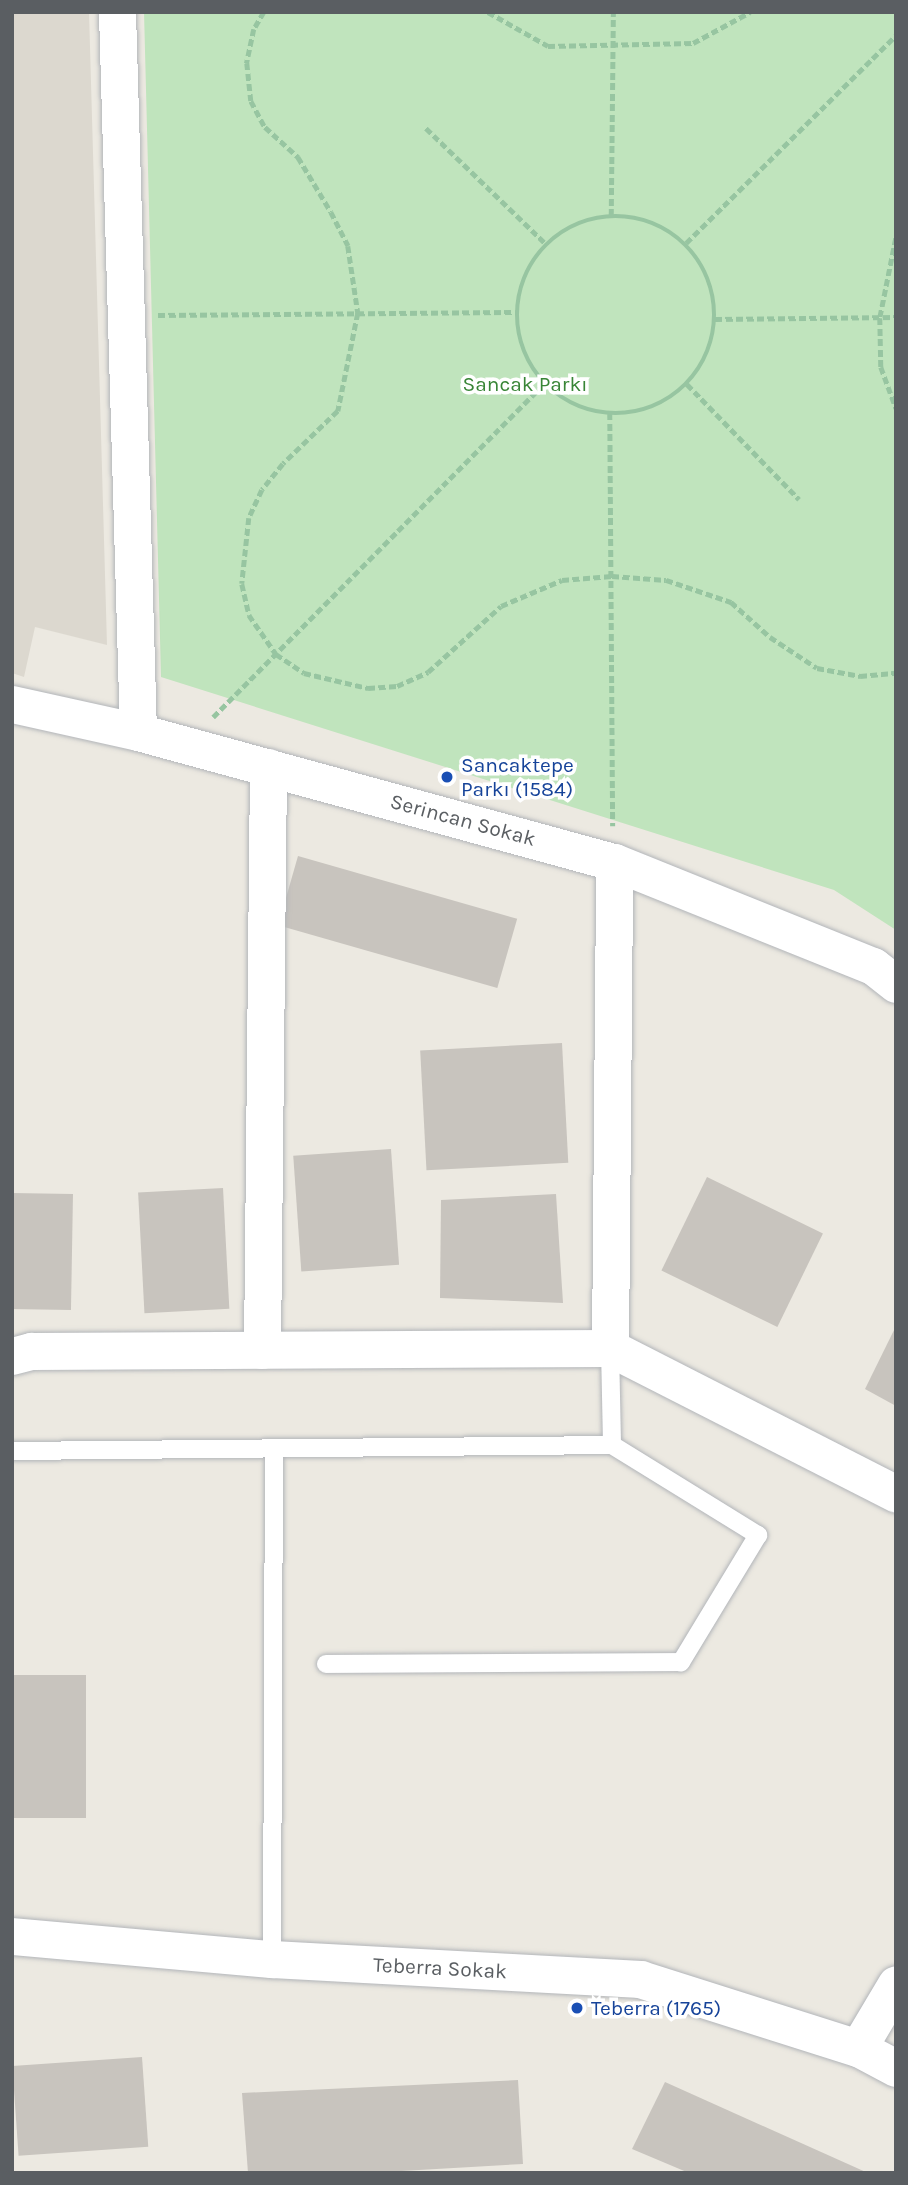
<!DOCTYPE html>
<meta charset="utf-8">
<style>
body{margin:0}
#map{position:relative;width:908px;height:2185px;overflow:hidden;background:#ece9e1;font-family:Karla,sans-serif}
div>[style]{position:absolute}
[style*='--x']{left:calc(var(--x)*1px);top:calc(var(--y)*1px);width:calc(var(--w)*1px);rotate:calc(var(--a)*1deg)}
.education>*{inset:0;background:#dcd8cf}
.green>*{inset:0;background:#c0e4bd}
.building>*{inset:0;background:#c8c4be;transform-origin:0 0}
.path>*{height:4.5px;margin-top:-2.25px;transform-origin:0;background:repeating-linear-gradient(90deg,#97c5a1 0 7px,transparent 0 10.5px)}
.path>.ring{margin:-2.25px;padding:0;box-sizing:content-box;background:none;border:4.5px solid #97c5a1;border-radius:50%}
.roads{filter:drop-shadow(0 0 2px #b2b5b9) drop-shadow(0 0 2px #b2b5b9)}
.lane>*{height:18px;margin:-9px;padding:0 9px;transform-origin:9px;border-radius:9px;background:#fff}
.street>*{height:37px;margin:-18.5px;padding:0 18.5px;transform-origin:18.5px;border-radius:18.5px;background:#fff}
.dots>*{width:19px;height:19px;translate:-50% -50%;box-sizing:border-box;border:4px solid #fff;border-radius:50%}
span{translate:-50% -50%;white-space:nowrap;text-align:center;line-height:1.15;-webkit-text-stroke:7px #fff;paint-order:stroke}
.park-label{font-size:21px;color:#388536}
.transit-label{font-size:21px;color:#164399}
.left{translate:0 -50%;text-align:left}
.street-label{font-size:21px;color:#5a5e62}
.frame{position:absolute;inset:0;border:14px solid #5a5e62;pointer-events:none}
</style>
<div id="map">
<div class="education">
<i style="clip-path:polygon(12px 12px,89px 12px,107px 645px,35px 627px,24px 677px,12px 673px)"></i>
</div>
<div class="green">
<i style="clip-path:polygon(144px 12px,896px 12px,896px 930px,834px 890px,161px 677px)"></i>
</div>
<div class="building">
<i style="left:298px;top:856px;width:228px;height:72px;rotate:16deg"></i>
<i style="left:562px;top:1043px;width:120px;height:142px;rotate:87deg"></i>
<i style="left:391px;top:1149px;width:116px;height:98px;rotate:86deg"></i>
<i style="left:707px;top:1177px;width:129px;height:104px;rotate:26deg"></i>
<i style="left:223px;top:1188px;width:121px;height:85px;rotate:87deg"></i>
<i style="left:12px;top:1193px;width:61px;height:116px;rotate:1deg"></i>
<i style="clip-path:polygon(556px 1194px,563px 1303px,440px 1298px,441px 1200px)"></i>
<i style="clip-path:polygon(896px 1326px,896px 1406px,865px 1389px)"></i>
<i style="left:12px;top:1675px;width:74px;height:143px"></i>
<i style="left:142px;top:2057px;width:90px;height:130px;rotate:86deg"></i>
<i style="clip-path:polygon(518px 2080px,523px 2164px,367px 2173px,248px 2173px,242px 2093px)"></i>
<i style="clip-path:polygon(665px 2082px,868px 2173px,689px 2173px,632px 2149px)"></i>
</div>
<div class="path">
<i style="--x:264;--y:12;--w:20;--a:120"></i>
<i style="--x:254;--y:29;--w:35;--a:102"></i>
<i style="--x:247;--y:63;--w:38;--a:84"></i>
<i style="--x:251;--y:101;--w:30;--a:62"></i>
<i style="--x:265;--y:127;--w:45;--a:42.3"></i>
<i style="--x:298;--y:157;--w:64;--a:59"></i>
<i style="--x:331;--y:212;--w:38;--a:63"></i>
<i style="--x:348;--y:246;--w:68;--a:81.5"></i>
<i style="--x:358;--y:313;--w:100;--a:101.5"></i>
<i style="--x:338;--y:411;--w:76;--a:136.1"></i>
<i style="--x:283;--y:464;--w:33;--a:129"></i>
<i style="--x:262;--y:490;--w:31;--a:115"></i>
<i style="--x:249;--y:518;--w:66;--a:96.1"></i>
<i style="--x:242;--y:584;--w:32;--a:77"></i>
<i style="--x:249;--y:615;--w:47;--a:55.3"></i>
<i style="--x:276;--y:654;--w:34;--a:34"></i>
<i style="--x:304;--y:673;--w:66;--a:13.2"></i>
<i style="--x:368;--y:688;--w:29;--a:-4"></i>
<i style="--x:397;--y:686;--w:34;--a:-24"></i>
<i style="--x:428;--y:672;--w:98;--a:-42.1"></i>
<i style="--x:501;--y:606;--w:66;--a:-23.1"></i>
<i style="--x:562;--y:580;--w:50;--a:-4.6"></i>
<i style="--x:612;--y:576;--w:54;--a:4.2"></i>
<i style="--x:666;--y:580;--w:69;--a:18.7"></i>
<i style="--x:731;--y:602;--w:52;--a:41.9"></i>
<i style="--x:770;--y:637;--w:56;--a:33.4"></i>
<i style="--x:817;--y:668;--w:44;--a:10.5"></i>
<i style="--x:860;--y:676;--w:36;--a:-5"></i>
<i style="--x:488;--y:12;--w:69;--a:29.5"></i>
<i style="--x:548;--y:46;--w:145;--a:-1.2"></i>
<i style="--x:693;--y:43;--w:65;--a:-28.5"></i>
<i style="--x:426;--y:128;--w:167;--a:44"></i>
<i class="ring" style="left:517px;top:216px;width:193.5px;height:193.5px"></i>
<i style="--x:611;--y:216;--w:204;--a:-89.4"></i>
<i style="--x:896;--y:238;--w:82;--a:101.3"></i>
<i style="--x:880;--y:318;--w:49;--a:88.8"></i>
<i style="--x:881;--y:367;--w:44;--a:69.9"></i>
<i style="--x:686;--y:243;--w:296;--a:-44.7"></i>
<i style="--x:158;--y:315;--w:358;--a:-0.5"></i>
<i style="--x:715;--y:319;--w:181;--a:-0.6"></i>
<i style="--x:687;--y:384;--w:161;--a:45.8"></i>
<i style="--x:610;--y:413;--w:413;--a:89.6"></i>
<i style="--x:213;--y:717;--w:470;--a:-45.2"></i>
</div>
<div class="roads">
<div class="lane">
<i style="--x:610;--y:1348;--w:97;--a:88.8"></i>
<i style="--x:12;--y:1451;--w:600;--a:-0.57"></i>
<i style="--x:612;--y:1445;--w:172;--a:31.7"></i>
<i style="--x:758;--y:1535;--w:149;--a:121.2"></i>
<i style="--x:681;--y:1662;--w:355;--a:179.7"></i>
<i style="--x:272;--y:1959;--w:511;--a:-89.78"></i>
</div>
<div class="street">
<i style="--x:117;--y:12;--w:720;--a:88.33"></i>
<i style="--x:12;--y:704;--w:129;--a:12.5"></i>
<i style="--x:138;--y:732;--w:493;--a:15.3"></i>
<i style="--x:614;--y:862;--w:279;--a:21.9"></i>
<i style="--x:873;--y:966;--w:29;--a:38"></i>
<i style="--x:610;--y:1348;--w:486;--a:-89.5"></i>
<i style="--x:262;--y:1350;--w:583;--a:-89.41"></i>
<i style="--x:12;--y:1356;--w:20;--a:-15"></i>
<i style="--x:31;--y:1351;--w:579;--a:-0.3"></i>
<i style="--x:610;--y:1348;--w:321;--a:27"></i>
<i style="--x:12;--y:1936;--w:261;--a:5.1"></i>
<i style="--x:272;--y:1959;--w:369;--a:3.1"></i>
<i style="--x:640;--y:1979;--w:229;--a:17.6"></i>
<i style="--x:858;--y:2048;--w:43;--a:27.8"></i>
<i style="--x:858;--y:2048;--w:74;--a:-59.3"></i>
</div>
</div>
<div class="dots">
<i style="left:447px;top:777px;background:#1a4fb4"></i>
<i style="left:577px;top:2008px;background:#1a4fb4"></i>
</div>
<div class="park-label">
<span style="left:525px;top:384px">Sancak Parkı</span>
</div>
<div class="transit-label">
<span class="left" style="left:461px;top:777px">Sancaktepe<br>Parkı (1584)</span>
<span class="left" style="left:591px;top:2008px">Teberra (1765)</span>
</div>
<div class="street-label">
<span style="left:463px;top:820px;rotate:15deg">Serincan Sokak</span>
<span style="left:440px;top:1968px;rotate:3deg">Teberra Sokak</span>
</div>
<div class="frame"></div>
</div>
